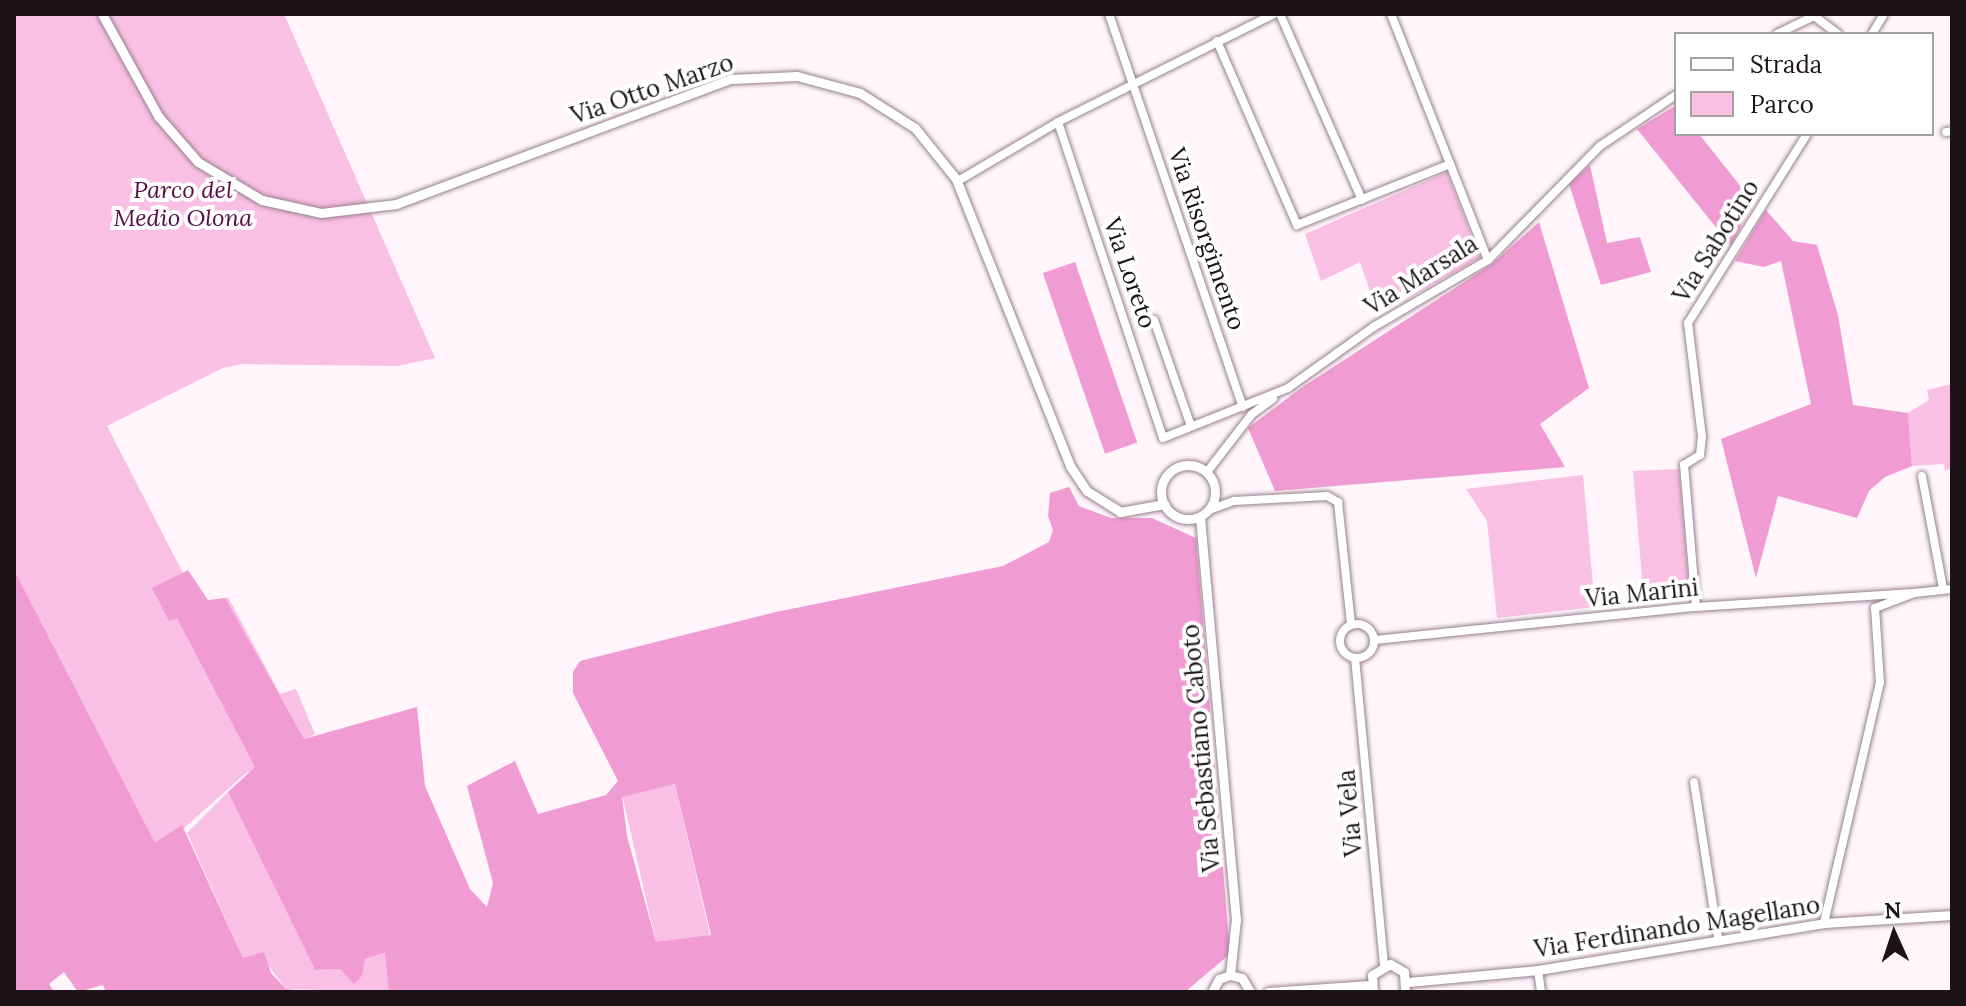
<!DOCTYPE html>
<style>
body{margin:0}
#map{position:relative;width:1966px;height:1006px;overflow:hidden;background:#fff5fa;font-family:Lora,serif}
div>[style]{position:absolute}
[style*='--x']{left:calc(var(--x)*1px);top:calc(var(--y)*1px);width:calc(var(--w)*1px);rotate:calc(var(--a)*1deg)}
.green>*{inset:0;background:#fabfe4;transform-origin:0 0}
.forest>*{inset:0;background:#f09bd2;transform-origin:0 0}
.roads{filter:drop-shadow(0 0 2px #97808e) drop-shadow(0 0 2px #97808e)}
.minor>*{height:8px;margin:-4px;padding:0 4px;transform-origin:4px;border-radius:4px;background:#fff}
.minor>.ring{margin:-4px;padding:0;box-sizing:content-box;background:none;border:8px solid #fff;border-radius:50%}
.tertiary>*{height:9px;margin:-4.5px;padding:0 4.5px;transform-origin:4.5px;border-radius:4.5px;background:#fff}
.tertiary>.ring{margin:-4.5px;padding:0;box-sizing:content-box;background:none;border:9px solid #fff;border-radius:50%}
span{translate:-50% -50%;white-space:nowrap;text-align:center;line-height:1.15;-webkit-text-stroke:8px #fff;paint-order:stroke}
.street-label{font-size:24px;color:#1b1318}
.park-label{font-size:24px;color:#570c43;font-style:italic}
.frame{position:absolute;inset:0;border:16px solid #1b1318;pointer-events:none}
.legend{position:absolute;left:1674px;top:32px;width:260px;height:104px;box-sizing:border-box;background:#fff;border:2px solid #a4a1a3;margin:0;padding:10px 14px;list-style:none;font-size:24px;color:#1b1318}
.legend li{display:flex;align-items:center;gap:16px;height:40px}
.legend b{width:40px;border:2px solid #a4a1a3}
.north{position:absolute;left:1854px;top:894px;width:80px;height:80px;-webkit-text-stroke:6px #fff;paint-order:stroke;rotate:357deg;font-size:22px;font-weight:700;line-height:32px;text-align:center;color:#1b1318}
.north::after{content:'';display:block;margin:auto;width:28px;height:36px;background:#1b1318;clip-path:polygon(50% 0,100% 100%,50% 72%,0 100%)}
</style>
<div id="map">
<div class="green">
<i style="clip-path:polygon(14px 14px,284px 14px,435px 358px,397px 366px,243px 364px,223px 368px,107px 426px,201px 608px,228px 597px,280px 694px,296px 689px,315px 734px,245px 774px,87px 914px,14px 844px)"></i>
<i style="clip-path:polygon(1447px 172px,1480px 258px,1378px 315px,1360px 262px,1321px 281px,1305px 234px)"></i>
<i style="clip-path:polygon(1952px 384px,1952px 469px,1945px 470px,1944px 464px,1912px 466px,1908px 413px,1929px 400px,1927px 390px)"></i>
<i style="clip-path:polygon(1679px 469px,1689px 588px,1681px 598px,1644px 602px,1633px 471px)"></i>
<i style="clip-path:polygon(1583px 475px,1595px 607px,1497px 618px,1487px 521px,1466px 489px)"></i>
<i style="left:675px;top:784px;width:155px;height:54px;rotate:77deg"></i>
<i style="clip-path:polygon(228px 792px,315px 970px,340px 969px,354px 983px,362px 976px,365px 959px,386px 953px,389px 992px,286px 989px,265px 961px,243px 958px,187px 833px)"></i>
</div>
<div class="forest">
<i style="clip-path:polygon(1675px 106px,1676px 134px,1699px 134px,1753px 202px,1731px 246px,1637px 129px)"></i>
<i style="clip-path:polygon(1590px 165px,1607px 243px,1640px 237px,1651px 272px,1601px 285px,1569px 184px)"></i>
<i style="clip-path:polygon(1766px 210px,1793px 241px,1817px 245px,1838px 315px,1853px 405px,1908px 413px,1912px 466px,1885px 477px,1869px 491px,1857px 518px,1778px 496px,1756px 578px,1721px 439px,1811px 404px,1781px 261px,1764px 267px,1735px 261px)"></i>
<i style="clip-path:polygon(1539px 222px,1589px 388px,1540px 424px,1565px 467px,1275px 491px,1248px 428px,1301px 388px,1492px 264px)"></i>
<i style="left:1075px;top:262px;width:191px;height:34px;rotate:71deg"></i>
<i style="clip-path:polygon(evenodd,1069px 487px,1079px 506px,1111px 518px,1152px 518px,1196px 538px,1230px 954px,1185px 992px,389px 992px,385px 953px,365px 959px,362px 976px,354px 984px,340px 969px,315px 970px,228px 792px,255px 767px,177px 618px,169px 621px,152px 588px,188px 570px,208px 600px,225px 598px,304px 739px,417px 707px,425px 786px,470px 889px,487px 907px,493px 883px,467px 786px,515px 761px,538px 814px,606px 795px,618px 781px,573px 693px,573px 672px,580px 661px,776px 612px,1003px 566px,1049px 542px,1053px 530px,1048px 516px,1050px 493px,1069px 487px,675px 784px,711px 935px,656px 942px,627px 836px,622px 797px,675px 784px)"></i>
<i style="clip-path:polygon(14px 570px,155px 843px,182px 825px,243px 958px,264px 952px,271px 973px,286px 989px,317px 992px,106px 992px,103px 985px,78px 992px,64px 972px,49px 984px,54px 992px,14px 992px)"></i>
</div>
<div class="roads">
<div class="minor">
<i style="--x:1109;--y:14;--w:415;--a:71.2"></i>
<i style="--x:1280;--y:14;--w:203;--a:66.2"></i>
<i style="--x:1391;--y:14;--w:264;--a:68.5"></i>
<i style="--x:1777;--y:34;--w:41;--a:-25.9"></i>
<i style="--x:1814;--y:16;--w:30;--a:37"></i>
<i style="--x:1872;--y:34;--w:23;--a:-59"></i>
<i style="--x:1217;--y:41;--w:201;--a:66.5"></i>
<i style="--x:1297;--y:225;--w:165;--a:-21.7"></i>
<i style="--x:1058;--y:122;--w:333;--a:71.6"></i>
<i style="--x:1163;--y:438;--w:135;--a:-21.8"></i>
<i style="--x:1288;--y:388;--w:107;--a:-35.5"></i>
<i style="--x:1375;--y:326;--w:131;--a:-30.3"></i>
<i style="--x:1488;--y:260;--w:160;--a:-45.5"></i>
<i style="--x:1600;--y:146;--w:92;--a:-33.9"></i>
<i style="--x:1946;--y:132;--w:6;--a:-9"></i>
<i style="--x:958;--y:181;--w:116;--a:-30.5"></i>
<i style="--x:1058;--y:122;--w:241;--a:-26.6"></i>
<i style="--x:1154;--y:320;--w:112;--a:70.8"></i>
<i style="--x:1207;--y:472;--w:73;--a:-52.2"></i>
<i style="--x:1252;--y:414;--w:26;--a:-36"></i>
<i style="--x:1922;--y:476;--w:114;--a:79.4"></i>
<i style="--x:1209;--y:510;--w:27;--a:-20"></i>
<i style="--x:1234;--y:501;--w:93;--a:-3.1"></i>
<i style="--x:1327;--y:496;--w:13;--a:29"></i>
<i style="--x:1338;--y:502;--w:123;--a:83.9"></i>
<i style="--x:1696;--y:607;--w:143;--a:-94.8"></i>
<i style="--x:1684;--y:465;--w:19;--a:-32"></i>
<i style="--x:1700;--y:455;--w:18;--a:-84"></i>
<i style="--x:1702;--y:437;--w:115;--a:-97"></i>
<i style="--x:1688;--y:323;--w:223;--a:-57.8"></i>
<i class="ring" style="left:1340px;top:624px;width:26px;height:26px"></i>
<i style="--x:1374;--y:640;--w:324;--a:-5.9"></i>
<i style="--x:1696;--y:607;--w:218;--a:-3.7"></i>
<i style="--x:1355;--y:658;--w:308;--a:84.6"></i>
<i style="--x:1694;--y:782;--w:157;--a:81.2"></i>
<i style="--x:1824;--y:923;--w:246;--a:-76.9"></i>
<i style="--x:1880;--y:683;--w:75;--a:-93.8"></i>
<i style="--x:1875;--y:608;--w:42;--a:-21"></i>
<i style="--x:1914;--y:593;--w:38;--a:-6"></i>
<i style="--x:1538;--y:970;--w:22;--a:82"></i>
</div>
<div class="tertiary">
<i style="--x:102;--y:14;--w:116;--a:61.2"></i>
<i style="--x:158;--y:116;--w:61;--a:49"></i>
<i style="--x:198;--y:162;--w:74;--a:30.7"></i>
<i style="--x:262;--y:200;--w:60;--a:12.4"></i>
<i style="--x:321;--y:213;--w:76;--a:-6.8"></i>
<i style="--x:396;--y:204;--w:358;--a:-20.5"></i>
<i style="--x:731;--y:79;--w:66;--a:-2.6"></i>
<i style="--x:797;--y:76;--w:65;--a:15.1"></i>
<i style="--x:860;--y:93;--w:65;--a:32.5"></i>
<i style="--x:915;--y:128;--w:65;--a:51.2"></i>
<i style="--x:956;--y:179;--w:309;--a:68.3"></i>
<i style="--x:1070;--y:466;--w:30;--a:56"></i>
<i style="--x:1087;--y:491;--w:39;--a:32"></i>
<i style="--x:1120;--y:512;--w:45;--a:-10.3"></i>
<i class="ring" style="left:1161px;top:465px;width:45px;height:45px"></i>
<i style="--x:1200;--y:517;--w:404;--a:84.9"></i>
<i style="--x:1236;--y:919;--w:56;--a:96.1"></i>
<i style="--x:1408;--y:982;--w:131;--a:-5.3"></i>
<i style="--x:1538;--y:970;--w:290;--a:-9.3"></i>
<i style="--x:1824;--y:923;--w:128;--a:-3.6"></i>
<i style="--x:1212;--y:992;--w:15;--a:-62"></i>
<i style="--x:1219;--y:979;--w:12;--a:-20"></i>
<i style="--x:1230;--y:975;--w:12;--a:14"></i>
<i style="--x:1242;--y:978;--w:16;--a:60"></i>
<i style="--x:1268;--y:992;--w:102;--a:-3.9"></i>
<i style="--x:1373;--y:992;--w:17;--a:-93"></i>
<i style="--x:1372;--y:975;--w:21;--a:-31"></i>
<i style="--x:1390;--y:964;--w:16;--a:30"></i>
<i style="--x:1404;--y:972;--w:20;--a:87"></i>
</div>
</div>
<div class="street-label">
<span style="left:652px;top:89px;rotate:-19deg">Via Otto Marzo</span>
<span style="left:1207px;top:239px;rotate:71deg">Via Risorgimento</span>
<span style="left:1716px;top:241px;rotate:-58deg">Via Sabotino</span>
<span style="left:1130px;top:273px;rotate:71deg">Via Loreto</span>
<span style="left:1421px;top:275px;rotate:-32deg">Via Marsala</span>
<span style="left:1642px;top:593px;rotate:-6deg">Via Marini</span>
<span style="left:1201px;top:748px;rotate:-95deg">Via Sebastiano Caboto</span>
<span style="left:1350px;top:813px;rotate:-95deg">Via Vela</span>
<span style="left:1677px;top:927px;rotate:-9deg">Via Ferdinando Magellano</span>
</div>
<div class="park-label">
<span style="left:183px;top:204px">Parco del<br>Medio Olona</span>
</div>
<div class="frame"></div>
<ul class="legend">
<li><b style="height:10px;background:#fff"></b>Strada</li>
<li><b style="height:22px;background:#fabfe4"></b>Parco</li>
</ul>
<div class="north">N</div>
</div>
